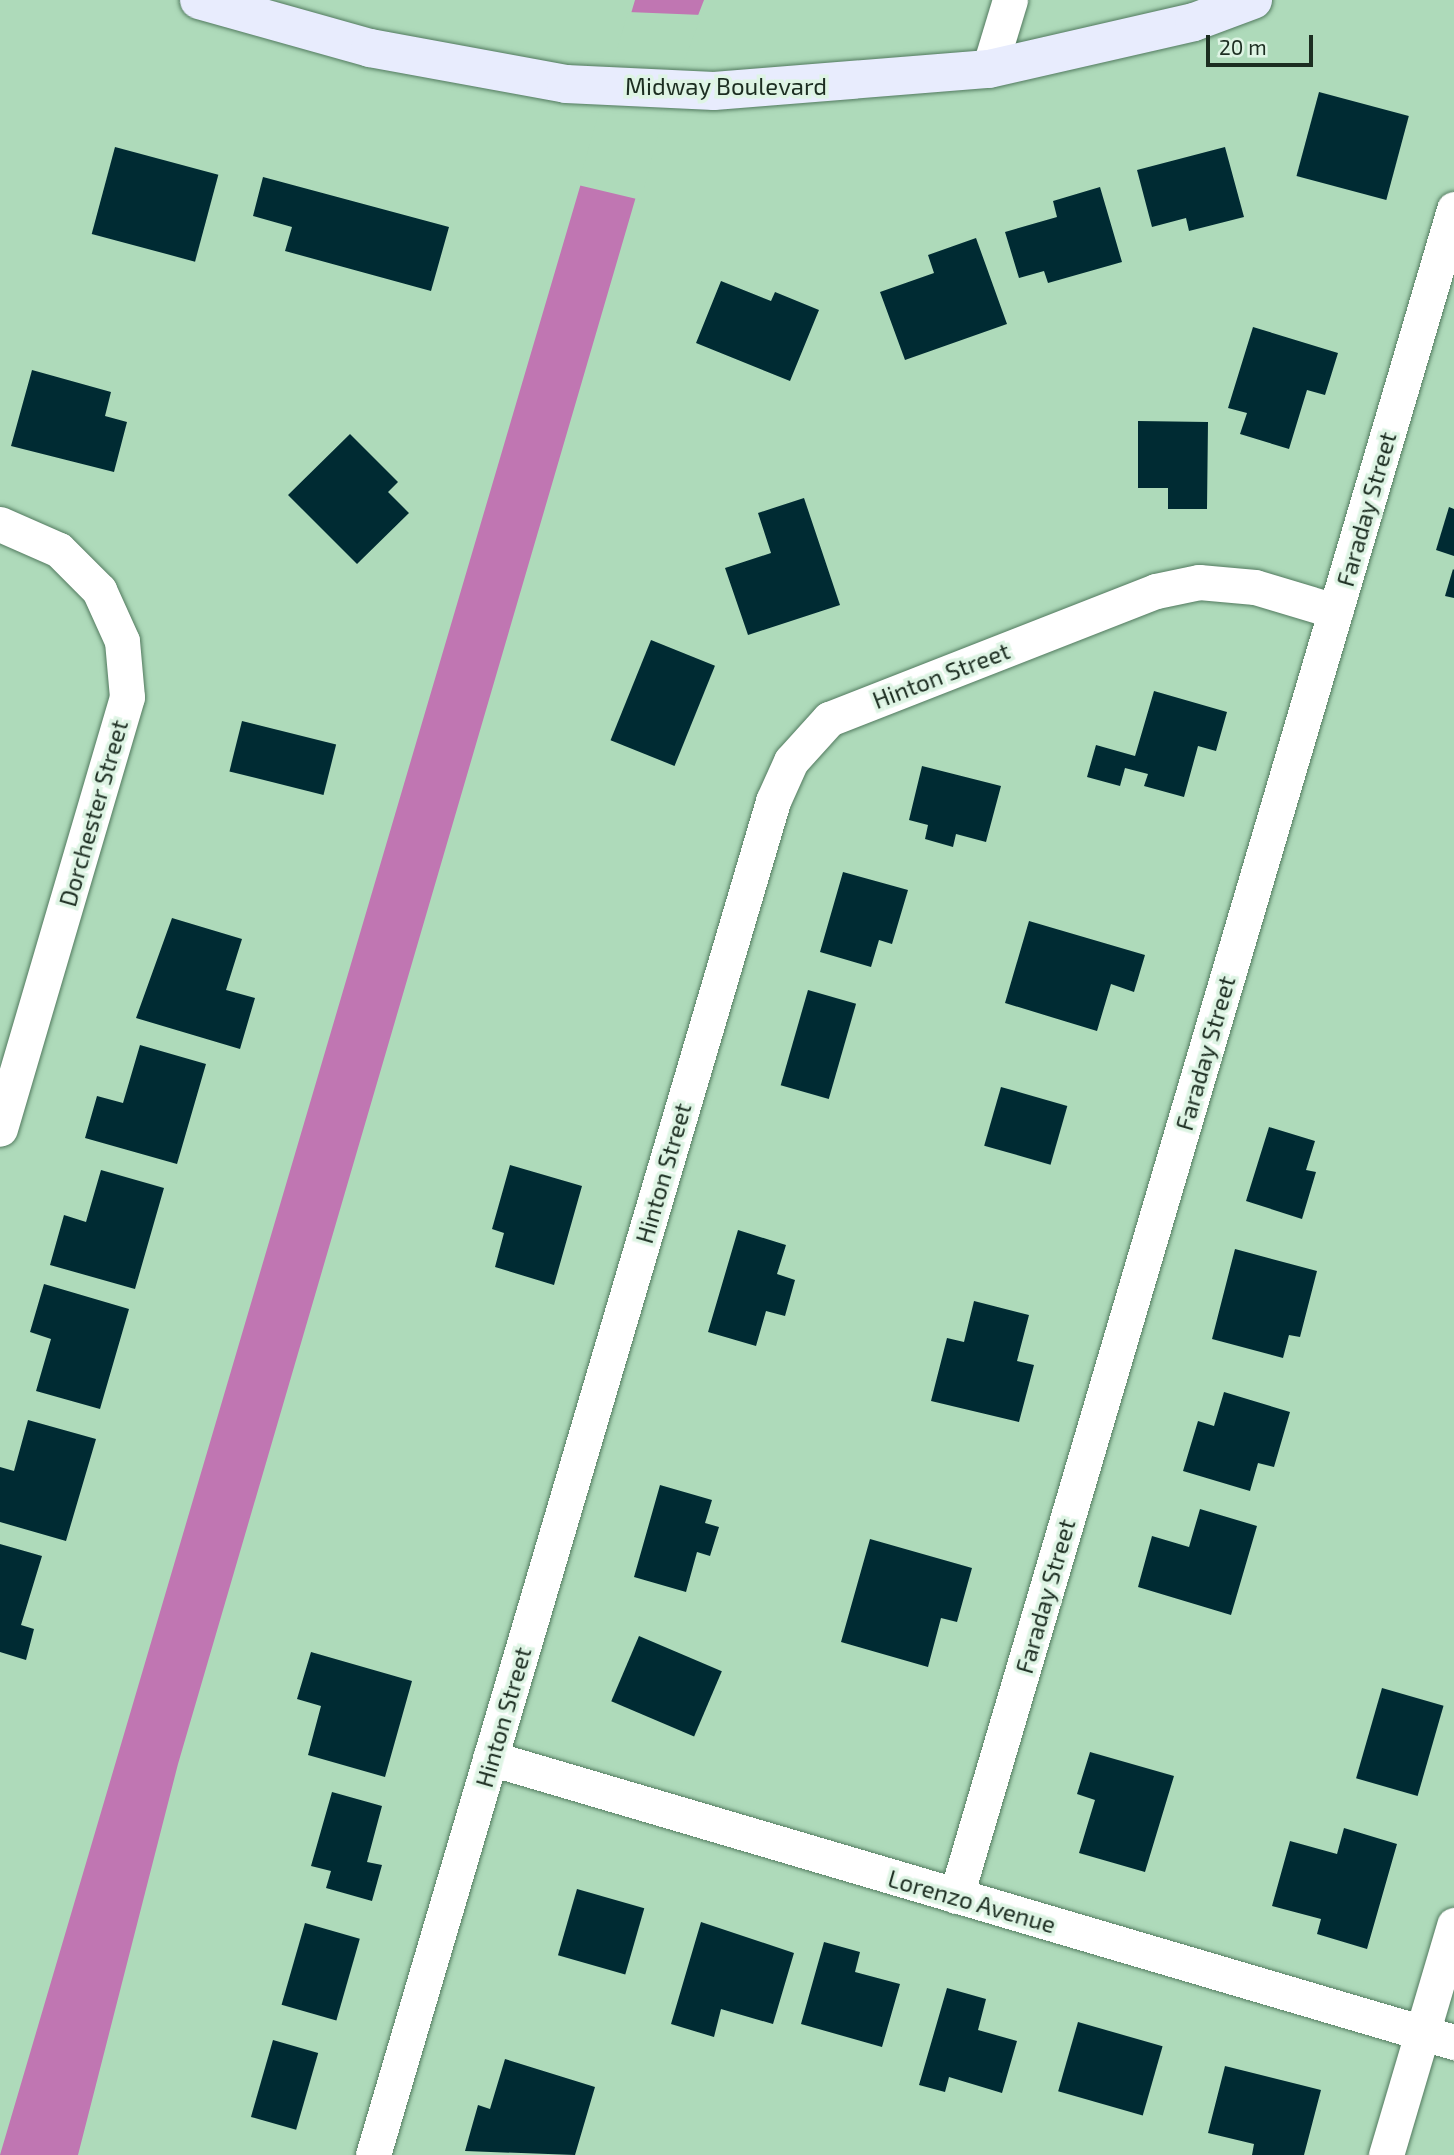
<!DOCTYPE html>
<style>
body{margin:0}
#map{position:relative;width:1454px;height:2155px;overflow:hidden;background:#aedaba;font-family:"Exo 2",sans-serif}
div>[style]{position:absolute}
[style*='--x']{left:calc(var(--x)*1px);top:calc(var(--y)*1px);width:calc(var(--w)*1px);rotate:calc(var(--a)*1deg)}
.water>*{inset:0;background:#c076b2}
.pier>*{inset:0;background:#aedaba}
.building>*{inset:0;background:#002b33;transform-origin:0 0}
.roads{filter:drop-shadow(0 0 2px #527a5f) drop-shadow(0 0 2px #527a5f)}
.street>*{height:35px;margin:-17.5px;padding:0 17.5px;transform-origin:17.5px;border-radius:17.5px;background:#fff}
.secondary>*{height:38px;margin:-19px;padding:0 19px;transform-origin:19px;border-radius:19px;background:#e8ecfd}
span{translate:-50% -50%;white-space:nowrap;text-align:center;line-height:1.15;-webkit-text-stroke:7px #def4e4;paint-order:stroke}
.street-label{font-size:24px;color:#1c2d21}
.scale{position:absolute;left:1206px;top:35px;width:107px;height:32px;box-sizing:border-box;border:4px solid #1c2d21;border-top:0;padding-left:9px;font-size:21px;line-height:24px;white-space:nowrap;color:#1c2d21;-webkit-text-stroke:5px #def4e4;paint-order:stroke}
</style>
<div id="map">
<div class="water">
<i style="clip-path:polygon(635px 0,704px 0,661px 111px,178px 1764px,78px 2155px,0 2155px)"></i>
</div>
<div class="pier">
<i style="clip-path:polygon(628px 12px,702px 15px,664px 112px,641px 200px,578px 185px)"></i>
</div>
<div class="building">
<i style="left:1319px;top:92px;width:93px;height:87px;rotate:15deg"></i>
<i style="left:115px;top:147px;width:107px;height:90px;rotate:15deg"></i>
<i style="clip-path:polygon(1225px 147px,1244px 217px,1189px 231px,1186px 218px,1152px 227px,1137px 170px)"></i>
<i style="clip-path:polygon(263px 177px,449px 227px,431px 291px,285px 251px,292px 227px,253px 216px)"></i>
<i style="clip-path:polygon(1100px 187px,1122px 262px,1048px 283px,1044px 271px,1019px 278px,1005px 232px,1057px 217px,1053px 201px)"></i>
<i style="clip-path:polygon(976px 238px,1007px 324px,905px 360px,880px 292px,934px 273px,928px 255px)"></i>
<i style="clip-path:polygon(721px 281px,771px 301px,775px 292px,819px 310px,790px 381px,696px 343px)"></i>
<i style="clip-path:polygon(1253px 327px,1338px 353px,1325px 395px,1307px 390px,1289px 449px,1240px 434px,1247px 413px,1228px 408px)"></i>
<i style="clip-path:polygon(32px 370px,111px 392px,105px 416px,127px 422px,114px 472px,11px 446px)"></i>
<i style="clip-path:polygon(1138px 421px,1208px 422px,1207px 509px,1168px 509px,1168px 488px,1138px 488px)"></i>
<i style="clip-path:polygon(350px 434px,398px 482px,388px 492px,409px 513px,357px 564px,288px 495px)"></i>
<i style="clip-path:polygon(804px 498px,840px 605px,748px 635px,725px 568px,771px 553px,758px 513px)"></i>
<i style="clip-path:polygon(1449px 507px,1454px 509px,1454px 556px,1436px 550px)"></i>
<i style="clip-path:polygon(1453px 569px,1454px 570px,1454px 598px,1445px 596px)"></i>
<i style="left:651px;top:640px;width:69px;height:108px;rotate:22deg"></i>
<i style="clip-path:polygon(1154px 691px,1227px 712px,1216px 751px,1198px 746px,1184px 797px,1144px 786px,1148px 774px,1125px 768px,1120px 786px,1087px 777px,1096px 745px,1135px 756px)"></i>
<i style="left:242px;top:721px;width:97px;height:52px;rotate:14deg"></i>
<i style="clip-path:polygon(922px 766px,1001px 786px,986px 842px,956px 834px,953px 847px,925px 839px,928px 825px,909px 820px)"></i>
<i style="clip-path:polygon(843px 872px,908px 890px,892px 944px,879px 940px,871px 967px,820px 952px)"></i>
<i style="clip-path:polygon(172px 918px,242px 939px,226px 990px,255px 998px,240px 1049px,136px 1018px)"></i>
<i style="clip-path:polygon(1029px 921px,1145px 955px,1134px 992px,1111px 984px,1097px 1031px,1005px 1003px)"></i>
<i style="left:808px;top:990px;width:50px;height:99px;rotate:16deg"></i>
<i style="clip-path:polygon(140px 1045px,206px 1064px,177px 1164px,85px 1138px,97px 1096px,123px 1103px)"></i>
<i style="left:1001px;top:1087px;width:69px;height:61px;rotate:16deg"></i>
<i style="clip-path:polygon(1269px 1127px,1315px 1141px,1306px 1170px,1316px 1172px,1302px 1219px,1246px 1201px)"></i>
<i style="clip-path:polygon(510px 1165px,582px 1186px,554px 1285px,495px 1267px,504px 1233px,492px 1229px)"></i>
<i style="clip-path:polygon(101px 1170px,164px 1188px,135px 1289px,50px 1265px,64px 1215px,86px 1222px)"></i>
<i style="clip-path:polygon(738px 1230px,786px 1245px,777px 1274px,795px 1280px,785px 1316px,766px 1311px,756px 1346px,708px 1332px)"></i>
<i style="clip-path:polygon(1235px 1249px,1317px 1271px,1300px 1337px,1289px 1335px,1283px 1358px,1212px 1339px)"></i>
<i style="clip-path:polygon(44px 1284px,129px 1309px,100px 1409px,36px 1391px,51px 1339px,30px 1332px)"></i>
<i style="clip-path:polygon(974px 1301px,1029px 1315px,1017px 1361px,1034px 1365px,1019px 1422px,931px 1401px,947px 1338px,964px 1342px)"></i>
<i style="clip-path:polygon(1224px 1392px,1290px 1412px,1274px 1467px,1258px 1463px,1250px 1491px,1183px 1471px,1198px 1421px,1214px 1426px)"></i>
<i style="clip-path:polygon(28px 1420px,96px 1439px,66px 1541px,0 1522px,0 1467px,14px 1471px)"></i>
<i style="clip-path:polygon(660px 1485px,712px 1500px,705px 1523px,719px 1527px,710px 1556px,697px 1552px,686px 1592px,634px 1577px)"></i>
<i style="clip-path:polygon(1200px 1509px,1257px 1526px,1231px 1615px,1138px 1587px,1152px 1536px,1189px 1547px)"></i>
<i style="clip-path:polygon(870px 1539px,972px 1568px,957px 1622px,941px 1618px,928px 1667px,841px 1642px)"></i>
<i style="clip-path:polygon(0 1544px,42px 1556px,21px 1625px,34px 1629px,26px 1660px,0 1652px)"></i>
<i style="left:639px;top:1636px;width:90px;height:71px;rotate:23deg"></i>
<i style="clip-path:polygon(311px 1652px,412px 1681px,385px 1777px,308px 1755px,321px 1706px,297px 1699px)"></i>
<i style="left:1382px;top:1688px;width:64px;height:94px;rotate:16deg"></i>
<i style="clip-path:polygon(1090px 1752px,1174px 1776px,1145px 1872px,1079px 1853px,1095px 1800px,1077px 1794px)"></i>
<i style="clip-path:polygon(332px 1792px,382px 1806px,367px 1862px,382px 1865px,372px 1901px,326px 1888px,331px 1871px,311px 1866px)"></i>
<i style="clip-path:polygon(1344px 1828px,1397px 1844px,1367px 1949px,1317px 1934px,1321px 1919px,1272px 1906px,1290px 1841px,1337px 1854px)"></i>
<i style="left:577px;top:1889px;width:70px;height:69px;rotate:16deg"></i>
<i style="clip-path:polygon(701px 1922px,794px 1953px,773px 2024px,721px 2009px,714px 2037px,671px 2024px)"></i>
<i style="left:305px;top:1923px;width:57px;height:85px;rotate:16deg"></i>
<i style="clip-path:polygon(824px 1942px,860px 1952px,855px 1972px,900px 1984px,882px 2047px,801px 2024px)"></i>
<i style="clip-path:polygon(947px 1988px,986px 1999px,978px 2030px,1017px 2041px,1002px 2093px,949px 2077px,945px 2092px,919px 2085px)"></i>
<i style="left:1078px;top:2022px;width:88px;height:72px;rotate:16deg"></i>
<i style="left:273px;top:2040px;width:47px;height:80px;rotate:16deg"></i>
<i style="clip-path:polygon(505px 2059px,595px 2087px,575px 2155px,465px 2151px,478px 2105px,490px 2109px)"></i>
<i style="clip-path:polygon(1225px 2066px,1321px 2090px,1304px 2155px,1252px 2155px,1254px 2144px,1208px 2133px)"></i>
</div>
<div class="roads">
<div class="street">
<i style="--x:989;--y:69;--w:72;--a:-73.1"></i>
<i style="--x:0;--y:524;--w:64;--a:23.8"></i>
<i style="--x:59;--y:550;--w:57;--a:45"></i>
<i style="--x:99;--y:590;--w:56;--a:65.7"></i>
<i style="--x:122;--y:641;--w:56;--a:84.9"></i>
<i style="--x:127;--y:697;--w:450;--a:106.4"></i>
<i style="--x:490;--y:1758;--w:1005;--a:16.42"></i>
<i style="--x:956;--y:1896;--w:1759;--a:-73.55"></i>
<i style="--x:373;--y:2155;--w:1412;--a:-73.54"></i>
<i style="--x:773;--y:801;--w:44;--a:-65.8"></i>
<i style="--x:791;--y:761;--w:57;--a:-47.9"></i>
<i style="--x:829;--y:719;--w:351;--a:-21.4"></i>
<i style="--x:1156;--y:591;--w:44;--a:-11.8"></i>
<i style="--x:1199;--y:582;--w:56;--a:5.1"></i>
<i style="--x:1255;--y:587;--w:84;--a:16.7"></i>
<i style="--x:1386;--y:2155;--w:240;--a:-73.5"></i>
</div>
<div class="secondary">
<i style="--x:199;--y:0;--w:178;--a:15.7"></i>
<i style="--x:370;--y:48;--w:199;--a:10.4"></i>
<i style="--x:566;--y:84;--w:148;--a:2.7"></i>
<i style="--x:714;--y:91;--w:276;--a:-4.6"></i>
<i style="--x:989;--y:69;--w:210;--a:-12.9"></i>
<i style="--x:1194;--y:22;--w:63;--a:-20.4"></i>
</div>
</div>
<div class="street-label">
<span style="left:726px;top:86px">Midway Boulevard</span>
<span style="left:1366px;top:509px;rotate:-74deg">Faraday Street</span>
<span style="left:941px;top:675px;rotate:-21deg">Hinton Street</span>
<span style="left:93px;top:813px;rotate:-74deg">Dorchester Street</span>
<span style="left:1205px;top:1053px;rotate:-74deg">Faraday Street</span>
<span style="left:663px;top:1173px;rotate:-74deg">Hinton Street</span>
<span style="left:1045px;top:1596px;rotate:-74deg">Faraday Street</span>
<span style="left:503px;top:1717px;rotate:-74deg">Hinton Street</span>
<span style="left:972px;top:1901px;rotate:16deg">Lorenzo Avenue</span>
</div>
<div class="scale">20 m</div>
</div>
